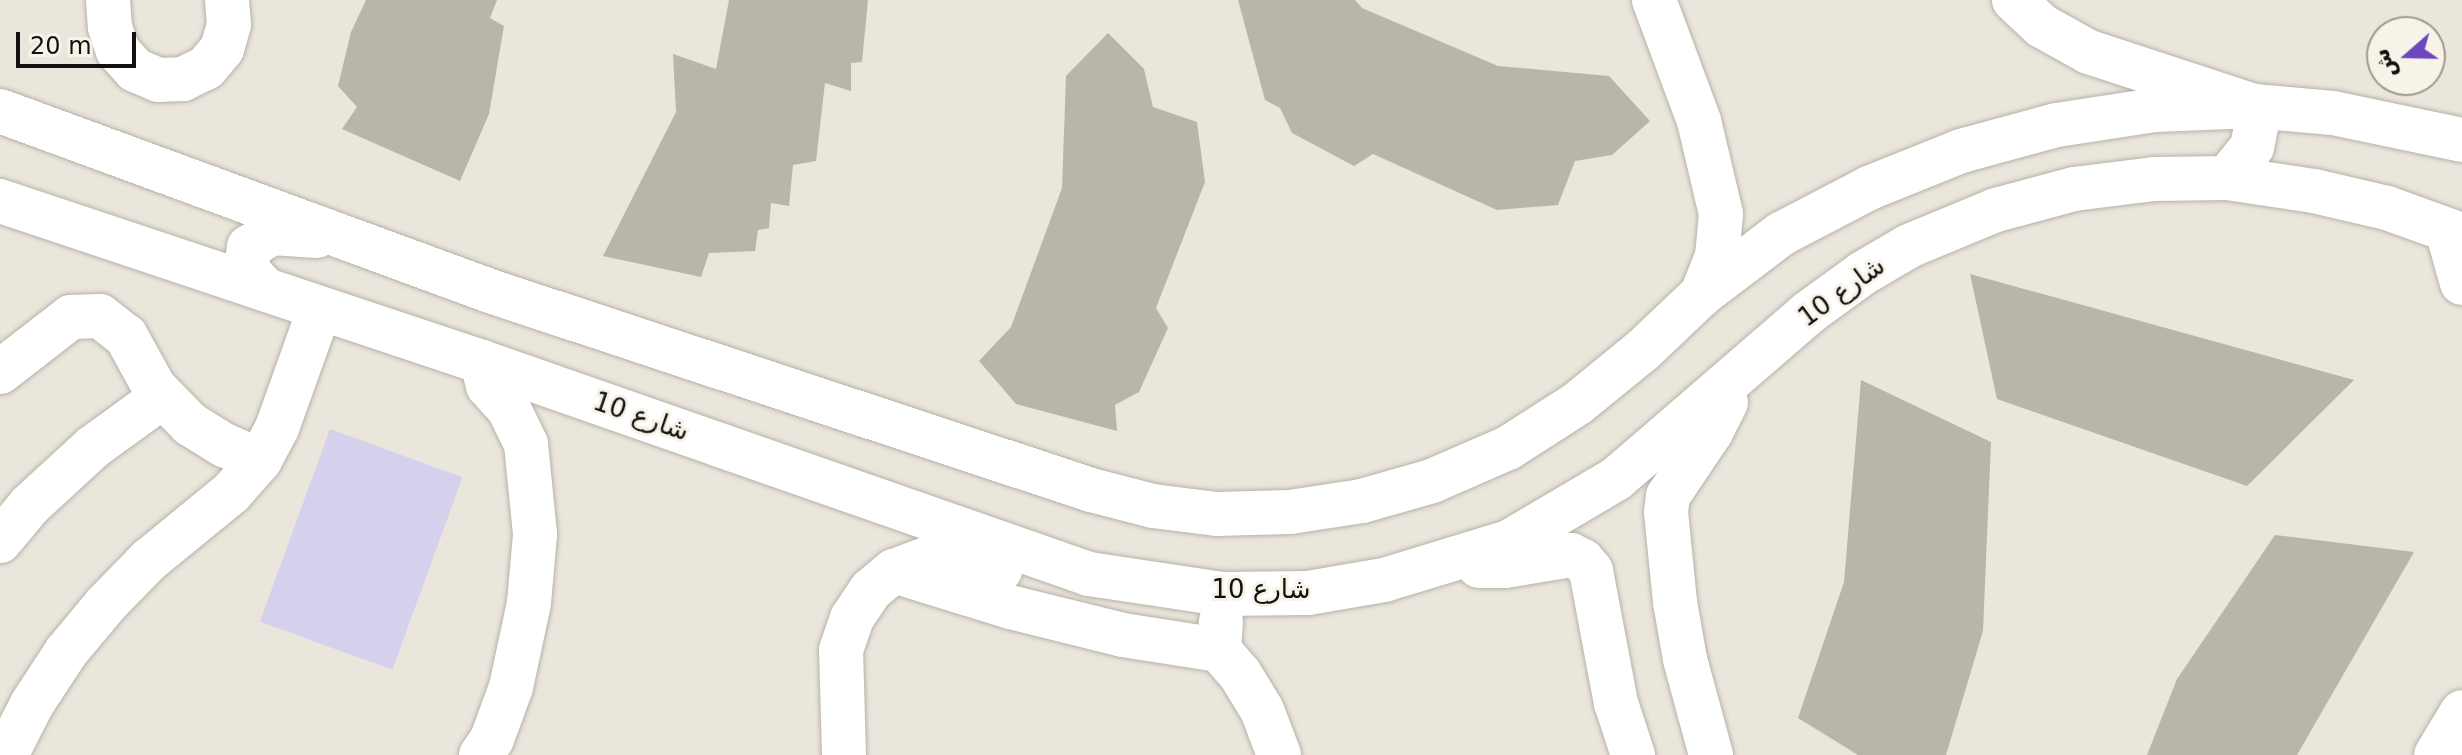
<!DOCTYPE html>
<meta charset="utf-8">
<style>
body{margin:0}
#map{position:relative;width:2462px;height:755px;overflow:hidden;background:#ebe6dc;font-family:"DejaVu Sans","Noto Naskh Arabic",sans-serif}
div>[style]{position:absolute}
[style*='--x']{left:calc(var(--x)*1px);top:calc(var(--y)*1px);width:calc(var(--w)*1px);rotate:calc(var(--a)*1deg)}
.green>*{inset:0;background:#d5d1ec;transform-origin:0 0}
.building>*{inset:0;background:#b9b5ab}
.roads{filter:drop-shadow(0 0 2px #b6b2a8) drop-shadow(0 0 2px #b6b2a8)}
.minor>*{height:44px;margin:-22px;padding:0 22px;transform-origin:22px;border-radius:22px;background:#fff}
span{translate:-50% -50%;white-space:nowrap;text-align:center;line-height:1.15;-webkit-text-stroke:6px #f8f3e9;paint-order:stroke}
.street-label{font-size:26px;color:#13110e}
.north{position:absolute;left:2366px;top:16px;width:80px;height:80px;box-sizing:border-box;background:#f8f3e9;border:2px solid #9c9991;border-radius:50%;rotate:250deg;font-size:22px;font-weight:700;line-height:32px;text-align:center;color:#13110e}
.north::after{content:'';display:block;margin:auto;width:28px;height:36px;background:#6d47bf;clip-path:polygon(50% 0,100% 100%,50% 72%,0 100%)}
.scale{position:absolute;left:16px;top:32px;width:120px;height:36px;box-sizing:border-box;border:4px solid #13110e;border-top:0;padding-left:10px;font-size:24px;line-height:28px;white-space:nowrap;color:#13110e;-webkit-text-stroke:6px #f8f3e9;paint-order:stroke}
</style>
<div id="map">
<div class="green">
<i style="left:330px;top:429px;width:141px;height:205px;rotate:20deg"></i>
</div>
<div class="building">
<i style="clip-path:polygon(366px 0,497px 0,490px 18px,504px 26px,489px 114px,460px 181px,342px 129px,357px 107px,338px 86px,351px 32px)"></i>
<i style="clip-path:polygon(729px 0,868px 0,862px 62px,851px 63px,851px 91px,825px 83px,816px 161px,793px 165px,789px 206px,771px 203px,769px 228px,758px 230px,755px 251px,709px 253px,701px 277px,603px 256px,676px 112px,673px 54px,716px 69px)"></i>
<i style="clip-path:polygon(1238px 0,1355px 0,1362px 8px,1498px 66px,1609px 76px,1650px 121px,1612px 155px,1575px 161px,1558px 205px,1497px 210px,1373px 154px,1354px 166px,1292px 133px,1280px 108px,1265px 100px)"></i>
<i style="clip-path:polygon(1108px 33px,1144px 69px,1153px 107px,1197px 122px,1205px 182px,1156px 308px,1168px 328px,1139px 392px,1115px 405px,1117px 431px,1016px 404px,979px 361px,1011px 327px,1062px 188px,1066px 76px)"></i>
<i style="clip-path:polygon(1970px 274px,2354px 380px,2247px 486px,1997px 399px)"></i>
<i style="clip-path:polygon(1861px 380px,1991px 442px,1983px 631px,1946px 755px,1858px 755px,1798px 718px,1844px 582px)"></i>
<i style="clip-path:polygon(2275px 535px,2414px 552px,2297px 755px,2147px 755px,2177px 679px)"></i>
</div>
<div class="roads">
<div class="minor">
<i style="--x:108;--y:0;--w:27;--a:86"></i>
<i style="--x:110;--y:27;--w:25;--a:72"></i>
<i style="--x:118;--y:51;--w:25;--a:48"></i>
<i style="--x:135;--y:70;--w:25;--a:23"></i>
<i style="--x:158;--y:80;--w:25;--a:-2"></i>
<i style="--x:183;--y:79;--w:25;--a:-26"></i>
<i style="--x:206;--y:68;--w:25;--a:-50"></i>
<i style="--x:222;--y:49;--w:26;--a:-74"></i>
<i style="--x:229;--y:24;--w:24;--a:-95"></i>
<i style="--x:1654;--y:0;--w:129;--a:69.6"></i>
<i style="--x:1699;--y:121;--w:96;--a:76.7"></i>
<i style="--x:1721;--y:214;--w:42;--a:95.4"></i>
<i style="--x:1717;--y:256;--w:41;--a:111.5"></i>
<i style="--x:2014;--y:0;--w:38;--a:43"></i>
<i style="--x:2042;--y:26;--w:54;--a:29"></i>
<i style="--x:2089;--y:52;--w:174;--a:18.1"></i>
<i style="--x:2254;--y:106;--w:21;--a:85"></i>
<i style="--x:2256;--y:127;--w:20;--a:101"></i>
<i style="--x:2252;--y:147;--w:40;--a:129"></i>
<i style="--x:0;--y:111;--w:522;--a:20.17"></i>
<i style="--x:490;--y:291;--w:633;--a:18.32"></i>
<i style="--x:1091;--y:490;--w:64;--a:14.5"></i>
<i style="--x:1153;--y:506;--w:64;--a:7.2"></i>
<i style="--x:1216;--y:514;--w:74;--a:-1.5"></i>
<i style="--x:1290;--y:512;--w:73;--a:-8.7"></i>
<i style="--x:1362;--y:501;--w:73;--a:-15.9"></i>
<i style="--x:1432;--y:481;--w:83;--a:-23.5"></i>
<i style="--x:1508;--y:448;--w:83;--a:-32.7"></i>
<i style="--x:1578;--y:403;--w:84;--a:-39.2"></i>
<i style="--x:1643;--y:350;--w:81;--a:-43.5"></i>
<i style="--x:1702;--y:294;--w:99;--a:-37.2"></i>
<i style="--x:1781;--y:234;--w:99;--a:-27.6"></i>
<i style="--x:1869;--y:188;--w:99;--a:-21.9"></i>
<i style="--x:1961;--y:151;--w:99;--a:-15.2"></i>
<i style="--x:2057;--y:125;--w:99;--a:-8.7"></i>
<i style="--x:2155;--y:110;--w:99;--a:-2.3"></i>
<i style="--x:2254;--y:106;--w:79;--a:5.1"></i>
<i style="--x:2333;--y:113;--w:132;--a:11.8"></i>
<i style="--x:0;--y:201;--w:508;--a:18.47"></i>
<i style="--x:482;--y:362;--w:643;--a:19.25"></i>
<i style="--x:1089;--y:574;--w:135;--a:8.5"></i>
<i style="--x:1223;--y:594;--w:85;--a:-0.7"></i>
<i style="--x:1308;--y:593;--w:77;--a:-9.7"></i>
<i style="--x:1384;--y:580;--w:131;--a:-16.9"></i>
<i style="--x:1509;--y:542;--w:124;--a:-30.5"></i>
<i style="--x:1616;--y:479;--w:254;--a:-40.8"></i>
<i style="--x:1808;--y:313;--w:68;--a:-36"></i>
<i style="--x:1863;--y:273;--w:53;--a:-30.4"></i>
<i style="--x:1909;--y:246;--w:94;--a:-22.5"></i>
<i style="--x:1996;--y:210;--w:81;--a:-15.1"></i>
<i style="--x:2074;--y:189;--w:81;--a:-7.1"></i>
<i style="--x:2154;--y:179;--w:73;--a:-0.8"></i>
<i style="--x:2227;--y:178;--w:88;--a:8.5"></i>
<i style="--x:2314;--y:191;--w:75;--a:13.1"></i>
<i style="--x:2387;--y:208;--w:80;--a:19.8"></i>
<i style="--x:2447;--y:230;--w:55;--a:74.2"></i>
<i style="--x:266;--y:290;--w:21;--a:-135"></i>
<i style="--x:251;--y:275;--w:15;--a:-106"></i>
<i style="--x:247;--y:261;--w:14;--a:-82"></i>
<i style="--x:249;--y:247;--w:27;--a:-31"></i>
<i style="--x:272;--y:233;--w:45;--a:3.8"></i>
<i style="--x:0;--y:372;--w:90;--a:-37.8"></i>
<i style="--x:71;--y:317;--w:29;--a:-2"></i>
<i style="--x:100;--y:316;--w:33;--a:38"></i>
<i style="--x:126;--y:336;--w:58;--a:61.2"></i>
<i style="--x:154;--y:387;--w:52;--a:45.8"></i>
<i style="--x:190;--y:424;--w:40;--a:32"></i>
<i style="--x:224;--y:445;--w:39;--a:23"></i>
<i style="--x:0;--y:541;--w:47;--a:-50.2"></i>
<i style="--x:30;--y:505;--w:86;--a:-42.6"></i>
<i style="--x:93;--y:447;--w:85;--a:-35.9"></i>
<i style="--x:1479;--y:566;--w:26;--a:0"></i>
<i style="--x:1505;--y:566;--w:67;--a:-9.5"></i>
<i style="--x:1571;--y:555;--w:13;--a:27"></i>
<i style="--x:1583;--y:561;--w:13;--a:51"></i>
<i style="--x:1591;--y:571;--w:134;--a:79.3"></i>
<i style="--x:1616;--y:703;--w:55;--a:71.9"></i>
<i style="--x:894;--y:571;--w:121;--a:17.2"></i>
<i style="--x:1010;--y:607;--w:116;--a:13.9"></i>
<i style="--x:1123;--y:635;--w:97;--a:8.9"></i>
<i style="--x:1221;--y:621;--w:29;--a:94"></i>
<i style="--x:1219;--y:650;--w:32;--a:49"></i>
<i style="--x:1240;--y:674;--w:42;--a:58.6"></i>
<i style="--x:1262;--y:710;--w:48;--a:69.3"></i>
<i style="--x:6;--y:755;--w:57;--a:-63"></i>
<i style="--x:32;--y:704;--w:62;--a:-56.8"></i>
<i style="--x:66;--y:652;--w:62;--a:-50.2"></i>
<i style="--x:106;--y:604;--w:62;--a:-45.7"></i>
<i style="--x:149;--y:560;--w:106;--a:-39.3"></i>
<i style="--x:231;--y:493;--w:44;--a:-48.7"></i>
<i style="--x:260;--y:460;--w:36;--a:-62"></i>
<i style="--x:277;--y:428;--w:127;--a:-70.3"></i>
<i style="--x:481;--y:755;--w:19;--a:-55"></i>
<i style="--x:492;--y:739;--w:55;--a:-69.9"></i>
<i style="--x:511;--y:687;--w:86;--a:-77.9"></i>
<i style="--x:529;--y:603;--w:69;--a:-85"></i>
<i style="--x:535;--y:534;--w:90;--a:-95.7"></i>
<i style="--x:526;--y:444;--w:39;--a:-116"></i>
<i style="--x:509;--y:409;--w:31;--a:-132"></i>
<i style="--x:488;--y:386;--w:25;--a:-104"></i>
<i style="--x:844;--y:755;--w:105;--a:-91.6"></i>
<i style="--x:841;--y:650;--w:34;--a:-71"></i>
<i style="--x:852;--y:618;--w:34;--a:-56"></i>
<i style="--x:871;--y:590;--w:30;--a:-40"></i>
<i style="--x:894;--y:571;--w:46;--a:-20.4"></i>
<i style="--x:937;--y:555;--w:65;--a:13.4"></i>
<i style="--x:1711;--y:755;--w:99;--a:-105.2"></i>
<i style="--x:1685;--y:659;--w:58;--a:-100"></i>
<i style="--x:1675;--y:602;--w:90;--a:-95.7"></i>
<i style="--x:1666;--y:512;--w:16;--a:-83"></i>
<i style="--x:1668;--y:496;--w:77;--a:-56.1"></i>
<i style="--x:1711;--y:432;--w:33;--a:-63"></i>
<i style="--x:2436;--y:755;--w:50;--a:-58.8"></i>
</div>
</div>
<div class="street-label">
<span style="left:1842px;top:292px;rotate:-36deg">شارع 10</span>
<span style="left:641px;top:417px;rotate:19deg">شارع 10</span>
<span style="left:1261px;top:590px">شارع 10</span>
</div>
<div class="north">ش</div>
<div class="scale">20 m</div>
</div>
